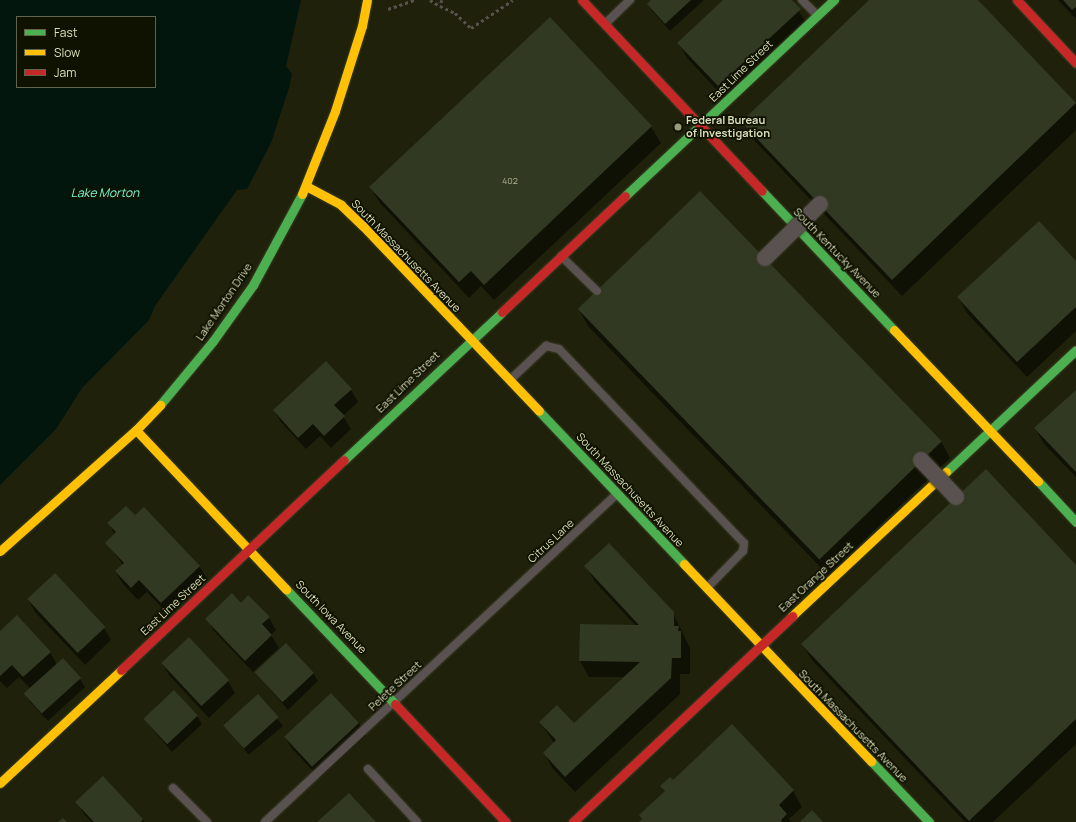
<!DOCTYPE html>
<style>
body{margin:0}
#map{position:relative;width:1076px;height:822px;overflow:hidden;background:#1f210a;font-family:Manrope,sans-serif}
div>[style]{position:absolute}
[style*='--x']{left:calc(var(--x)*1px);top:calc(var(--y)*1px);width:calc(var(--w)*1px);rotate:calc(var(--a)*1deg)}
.water>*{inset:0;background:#03160e}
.shadow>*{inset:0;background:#0007;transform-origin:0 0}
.building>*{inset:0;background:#313922;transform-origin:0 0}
.path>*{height:2.5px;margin-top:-1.25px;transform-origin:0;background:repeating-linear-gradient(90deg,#57524c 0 3px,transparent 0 6px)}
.roads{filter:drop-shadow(0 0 1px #3b3e28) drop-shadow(0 0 1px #3b3e28)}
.lane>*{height:8px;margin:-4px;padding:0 4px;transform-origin:4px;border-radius:4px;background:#5a5151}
.fast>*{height:9px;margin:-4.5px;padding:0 4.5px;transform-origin:4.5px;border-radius:4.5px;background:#4caf50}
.slow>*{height:9px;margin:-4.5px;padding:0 4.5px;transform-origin:4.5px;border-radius:4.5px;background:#ffc107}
.jam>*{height:9px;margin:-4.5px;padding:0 4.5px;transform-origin:4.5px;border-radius:4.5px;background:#c62828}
.bridges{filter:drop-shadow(0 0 1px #3b3e28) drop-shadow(0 0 1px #3b3e28)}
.street-bridge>*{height:16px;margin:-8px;padding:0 8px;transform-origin:8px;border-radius:8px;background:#5a5151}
.dots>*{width:11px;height:11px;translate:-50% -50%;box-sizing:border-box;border:2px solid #101200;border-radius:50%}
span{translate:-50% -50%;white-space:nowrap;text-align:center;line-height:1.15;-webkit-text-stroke:3.5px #101200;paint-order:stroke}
.number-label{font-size:9px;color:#afb593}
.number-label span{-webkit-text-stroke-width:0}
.street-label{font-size:11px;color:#d9deb9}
.poi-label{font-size:11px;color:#d9deb9;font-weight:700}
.left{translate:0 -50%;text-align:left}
.water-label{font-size:12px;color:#77fad9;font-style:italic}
.legend{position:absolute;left:16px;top:16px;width:140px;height:72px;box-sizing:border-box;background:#101200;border:1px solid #60644a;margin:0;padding:5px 7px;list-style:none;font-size:12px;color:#d9deb9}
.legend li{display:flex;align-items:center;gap:8px;height:20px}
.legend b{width:20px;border:1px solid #60644a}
</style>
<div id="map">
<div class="water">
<i style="clip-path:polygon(evenodd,0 0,301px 0,286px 66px,292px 74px,289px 88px,271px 143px,247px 189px,237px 190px,155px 306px,149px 320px,82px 388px,56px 429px,0 485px,0 0,17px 17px,155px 17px,155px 87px,17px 87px,17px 17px)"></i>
</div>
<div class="shadow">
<i style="clip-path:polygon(652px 0,704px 0,670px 31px,653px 12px,648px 4px)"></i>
<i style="clip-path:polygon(724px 0,791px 0,809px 26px,728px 102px,688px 59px,678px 43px)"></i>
<i style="clip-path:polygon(871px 0,977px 0,1076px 104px,1076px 130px,902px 296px,752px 138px,743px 122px)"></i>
<i style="clip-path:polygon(1058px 0,1076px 0,1076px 19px)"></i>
<i style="clip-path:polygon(549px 19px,651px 127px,661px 143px,494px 300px,481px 286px,469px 298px,380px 203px,370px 187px)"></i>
<i style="clip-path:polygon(1076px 262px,1076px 331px,1027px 377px,967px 313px,958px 297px)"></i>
<i style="clip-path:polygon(579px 310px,941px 441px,950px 458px,828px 575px,588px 326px)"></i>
<i style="clip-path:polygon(351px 390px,358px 402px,343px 416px,351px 429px,331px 448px,320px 436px,306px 449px,281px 422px,274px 410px)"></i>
<i style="clip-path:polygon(1076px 391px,1076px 477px,1044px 444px,1035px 428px)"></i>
<i style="clip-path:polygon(144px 508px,200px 567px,207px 579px,169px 615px,147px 592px,138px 600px,123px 584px,116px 572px,123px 565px,107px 543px,115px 535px,109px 524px,135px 516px)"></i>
<i style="clip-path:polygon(586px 566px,673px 613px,690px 648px,690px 674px,680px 674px,680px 694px,575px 792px,553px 769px,544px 753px,554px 743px,540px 722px,574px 725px,625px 677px,589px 677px,580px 661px,636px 626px,595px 582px)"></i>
<i style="clip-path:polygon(1076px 566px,1076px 744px,993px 822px,965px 822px,812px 660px,802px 644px)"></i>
<i style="clip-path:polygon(55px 574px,104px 628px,111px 640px,85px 665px,35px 612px,28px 599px)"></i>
<i style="clip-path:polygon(241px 604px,269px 618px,276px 630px,271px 635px,279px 648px,253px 672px,214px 631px,207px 619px)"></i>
<i style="clip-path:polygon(0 632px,50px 652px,57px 665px,80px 679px,85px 687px,48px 721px,30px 702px,26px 694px,31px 689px,19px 677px,7px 688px,0 681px)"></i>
<i style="clip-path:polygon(162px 663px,228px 681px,235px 693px,209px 718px,169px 675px)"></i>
<i style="clip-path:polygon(256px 673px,313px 673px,318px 681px,288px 710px)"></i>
<i style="left:258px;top:696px;width:39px;height:45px;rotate:50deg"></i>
<i style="clip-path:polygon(197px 716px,202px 724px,172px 752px,144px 719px)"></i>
<i style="clip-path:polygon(359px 723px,366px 736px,320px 778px,292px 749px,285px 737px)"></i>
<i style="clip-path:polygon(103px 777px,143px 820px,144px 822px,91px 822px,84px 814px,77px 802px)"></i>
<i style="clip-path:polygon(673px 782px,793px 791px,802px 807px,789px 819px,791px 822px,640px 822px,665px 792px,661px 786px)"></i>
</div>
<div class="building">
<i style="clip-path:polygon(651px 0,691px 0,665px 24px,647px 4px)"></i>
<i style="clip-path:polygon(723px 0,792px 0,801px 9px,718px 86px,677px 43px)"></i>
<i style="clip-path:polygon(869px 0,978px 0,1076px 103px,892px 280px,741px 122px)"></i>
<i style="clip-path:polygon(1063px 0,1076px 0,1076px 7px,1072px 10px)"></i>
<i style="clip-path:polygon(550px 17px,652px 126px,484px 285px,471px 271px,459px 282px,369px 187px)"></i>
<i style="left:700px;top:191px;width:348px;height:170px;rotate:46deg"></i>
<i style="clip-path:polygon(1039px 221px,1076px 261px,1076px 307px,1017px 362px,957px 297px)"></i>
<i style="clip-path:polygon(326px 361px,352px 389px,334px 405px,345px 416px,324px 436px,313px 424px,298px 438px,273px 410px)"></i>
<i style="clip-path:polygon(1076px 390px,1076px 472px,1034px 428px)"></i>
<i style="clip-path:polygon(986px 469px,1076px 565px,1076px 719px,969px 821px,801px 644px)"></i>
<i style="clip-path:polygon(126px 506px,135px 515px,144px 507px,200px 566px,161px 603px,139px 580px,131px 588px,115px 571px,124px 563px,105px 543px,116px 532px,107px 523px)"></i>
<i style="clip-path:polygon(609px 543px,674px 612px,674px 626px,679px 626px,678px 631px,681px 631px,681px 658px,672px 658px,671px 678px,565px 777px,543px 753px,556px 740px,539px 722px,557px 705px,574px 723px,640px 662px,579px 661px,580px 624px,639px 625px,584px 566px)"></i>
<i style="left:55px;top:573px;width:74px;height:38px;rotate:47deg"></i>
<i style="clip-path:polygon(232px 593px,241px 603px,248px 595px,270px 617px,262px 624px,272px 635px,245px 661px,205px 619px)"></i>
<i style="clip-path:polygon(17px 615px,51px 652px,23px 677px,12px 665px,0 676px,0 631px)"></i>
<i style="left:189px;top:637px;width:59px;height:38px;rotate:47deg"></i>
<i style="left:286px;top:643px;width:41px;height:43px;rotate:47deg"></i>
<i style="left:63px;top:658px;width:27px;height:53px;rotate:48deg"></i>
<i style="left:174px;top:690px;width:35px;height:42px;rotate:47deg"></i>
<i style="left:331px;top:693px;width:41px;height:64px;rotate:47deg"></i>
<i style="left:258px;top:694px;width:31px;height:47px;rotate:48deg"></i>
<i style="clip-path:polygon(732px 724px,794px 790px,779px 805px,787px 814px,781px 820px,782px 822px,639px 822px,642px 819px,639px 815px,665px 791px,660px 786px,670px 777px,673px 780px)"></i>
<i style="clip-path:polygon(103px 776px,143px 819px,141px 822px,94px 822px,75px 802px)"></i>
<i style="clip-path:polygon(349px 793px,376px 822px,317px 822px)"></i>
<i style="clip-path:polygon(812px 810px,823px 822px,800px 822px)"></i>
<i style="clip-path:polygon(63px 818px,67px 822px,58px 822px)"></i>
</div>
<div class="path">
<i style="--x:430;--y:0;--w:12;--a:31"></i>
<i style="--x:442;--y:0;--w:6;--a:108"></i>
<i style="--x:440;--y:6;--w:17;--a:25"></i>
<i style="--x:455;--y:13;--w:22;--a:43"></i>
<i style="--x:471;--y:28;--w:50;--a:-33.7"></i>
<i style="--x:388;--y:9;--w:28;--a:-19"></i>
</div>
<div class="roads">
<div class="lane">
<i style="--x:802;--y:0;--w:21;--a:45"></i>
<i style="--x:605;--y:24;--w:35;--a:-44"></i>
<i style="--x:561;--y:256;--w:50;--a:44.2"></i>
<i style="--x:510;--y:380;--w:50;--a:-43.4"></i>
<i style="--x:546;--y:346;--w:13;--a:13"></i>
<i style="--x:559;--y:349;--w:268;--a:46.4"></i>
<i style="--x:744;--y:543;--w:8;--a:97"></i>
<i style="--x:743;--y:551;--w:52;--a:134.2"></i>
<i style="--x:368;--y:769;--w:72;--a:47.2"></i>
<i style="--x:173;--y:788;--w:48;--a:45"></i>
<i style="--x:265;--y:822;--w:481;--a:-43"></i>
</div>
<div class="fast">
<i style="--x:762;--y:191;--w:192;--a:46.5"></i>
<i style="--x:625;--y:196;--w:287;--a:-43.2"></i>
<i style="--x:160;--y:405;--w:83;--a:-50.4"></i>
<i style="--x:213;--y:341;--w:69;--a:-54.5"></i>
<i style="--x:253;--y:285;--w:103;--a:-61.7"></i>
<i style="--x:539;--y:411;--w:211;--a:46.5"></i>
<i style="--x:344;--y:460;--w:216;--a:-43.1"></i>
<i style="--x:946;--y:472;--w:178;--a:-43.2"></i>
<i style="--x:1038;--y:481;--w:56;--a:47.2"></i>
<i style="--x:286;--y:589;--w:158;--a:46.5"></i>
<i style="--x:871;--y:761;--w:84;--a:46.4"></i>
</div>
<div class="slow">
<i style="--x:306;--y:186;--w:40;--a:28"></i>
<i style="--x:341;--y:205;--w:30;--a:44"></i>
<i style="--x:363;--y:226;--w:255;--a:46.4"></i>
<i style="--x:302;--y:194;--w:89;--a:-68.3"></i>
<i style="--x:335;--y:111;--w:89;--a:-72.4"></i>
<i style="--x:362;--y:26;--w:26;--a:-79"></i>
<i style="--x:894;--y:330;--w:209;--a:46.4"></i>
<i style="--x:136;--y:430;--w:219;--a:46.7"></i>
<i style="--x:0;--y:551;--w:182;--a:-41.7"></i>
<i style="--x:136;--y:430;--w:35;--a:-46"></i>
<i style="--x:684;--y:564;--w:272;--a:46.5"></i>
<i style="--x:792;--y:616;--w:211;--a:-43.1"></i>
<i style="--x:0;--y:783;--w:166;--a:-43"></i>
</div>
<div class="jam">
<i style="--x:582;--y:0;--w:262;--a:46.7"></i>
<i style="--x:1017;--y:0;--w:86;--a:46.9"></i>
<i style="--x:502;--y:312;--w:169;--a:-43.3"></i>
<i style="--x:121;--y:670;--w:306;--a:-43.3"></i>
<i style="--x:395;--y:704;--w:162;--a:46.8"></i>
<i style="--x:573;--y:822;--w:301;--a:-43.2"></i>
</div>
</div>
<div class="bridges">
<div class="street-bridge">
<i style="--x:765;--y:258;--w:77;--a:-44.5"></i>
<i style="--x:921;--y:460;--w:51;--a:46.6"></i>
</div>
</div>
<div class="dots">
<i style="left:678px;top:127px;background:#989c7c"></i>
</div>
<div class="number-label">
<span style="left:510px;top:181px">402</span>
</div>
<div class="street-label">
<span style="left:741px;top:71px;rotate:-44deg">East Lime Street</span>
<span style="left:837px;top:253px;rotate:46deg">South Kentucky Avenue</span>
<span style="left:406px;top:256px;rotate:46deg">South Massachusetts Avenue</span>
<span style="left:224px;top:302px;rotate:-56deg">Lake Morton Drive</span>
<span style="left:408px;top:382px;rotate:-44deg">East Lime Street</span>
<span style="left:630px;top:490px;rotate:47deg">South Massachusetts Avenue</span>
<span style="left:551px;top:541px;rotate:-43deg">Citrus Lane</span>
<span style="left:816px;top:577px;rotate:-43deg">East Orange Street</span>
<span style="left:173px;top:605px;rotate:-43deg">East Lime Street</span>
<span style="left:331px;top:617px;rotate:46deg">South Iowa Avenue</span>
<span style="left:395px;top:686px;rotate:-43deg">Pelete Street</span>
<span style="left:853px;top:726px;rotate:46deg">South Massachusetts Avenue</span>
</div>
<div class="poi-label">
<span class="left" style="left:686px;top:127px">Federal Bureau<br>of Investigation</span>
</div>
<div class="water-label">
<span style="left:105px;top:193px">Lake Morton</span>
</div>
<ul class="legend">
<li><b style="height:5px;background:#4caf50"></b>Fast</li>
<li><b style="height:5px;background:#ffc107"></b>Slow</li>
<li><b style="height:5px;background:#c62828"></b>Jam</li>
</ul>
</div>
